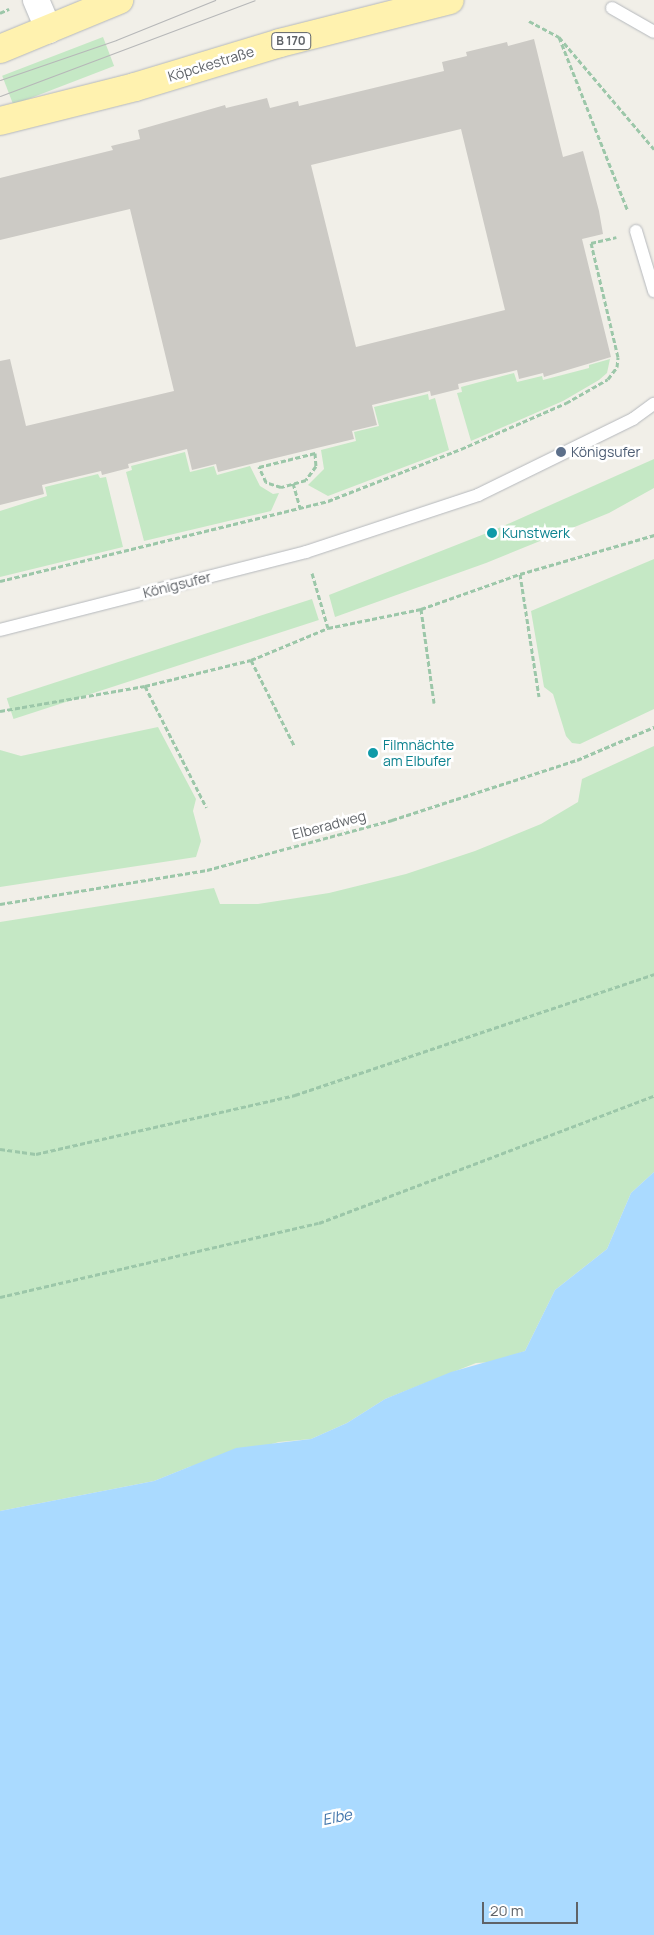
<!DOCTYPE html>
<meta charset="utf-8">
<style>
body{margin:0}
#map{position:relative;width:654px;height:1935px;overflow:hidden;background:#f1efe8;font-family:Manrope,sans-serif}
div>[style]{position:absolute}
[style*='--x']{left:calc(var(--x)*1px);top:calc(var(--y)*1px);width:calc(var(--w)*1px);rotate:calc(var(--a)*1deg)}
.green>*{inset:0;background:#c5e8c5;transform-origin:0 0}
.water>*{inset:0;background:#aadaff}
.building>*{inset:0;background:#cccac5}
.path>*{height:3px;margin-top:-1.5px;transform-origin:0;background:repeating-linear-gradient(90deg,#9cc7a9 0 5px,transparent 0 7.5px)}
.roads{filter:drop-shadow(0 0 1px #b5b8bc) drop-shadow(0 0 1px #b5b8bc)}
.service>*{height:12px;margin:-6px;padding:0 6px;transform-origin:6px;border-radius:6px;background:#fff}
.minor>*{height:26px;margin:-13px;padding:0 13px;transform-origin:13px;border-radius:13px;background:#fff}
.primary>*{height:28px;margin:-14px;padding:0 14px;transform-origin:14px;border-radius:14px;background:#fff2af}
.tram>*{height:1px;margin:-0.5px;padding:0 0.5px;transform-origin:0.5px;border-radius:0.5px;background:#b6b7b8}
.dots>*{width:14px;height:14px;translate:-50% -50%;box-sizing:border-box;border:2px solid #fff;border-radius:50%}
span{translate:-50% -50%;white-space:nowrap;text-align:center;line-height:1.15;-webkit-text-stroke:5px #fff;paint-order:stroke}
.shield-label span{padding:1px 4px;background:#fff;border:1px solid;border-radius:4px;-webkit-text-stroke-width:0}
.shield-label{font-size:12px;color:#5f6368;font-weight:700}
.street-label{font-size:14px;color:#5f6368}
.service-label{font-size:14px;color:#4e5e75}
.left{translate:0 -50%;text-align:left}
.culture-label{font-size:14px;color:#0d838f}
.water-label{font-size:15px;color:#4174aa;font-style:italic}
.scale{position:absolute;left:482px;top:1902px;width:96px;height:22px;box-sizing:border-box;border:2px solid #5f6368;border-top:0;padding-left:6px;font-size:15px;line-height:18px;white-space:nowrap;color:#5f6368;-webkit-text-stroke:4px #fff;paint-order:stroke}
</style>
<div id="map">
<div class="green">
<i style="left:103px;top:37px;width:31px;height:108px;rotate:69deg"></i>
<i style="clip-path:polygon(610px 359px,607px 373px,599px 380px,563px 401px,471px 441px,457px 393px,462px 392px,461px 387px,514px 373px,517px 382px,542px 376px,543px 380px,589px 368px,589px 365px)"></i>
<i style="clip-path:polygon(428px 394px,429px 400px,435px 398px,449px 450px,328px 496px,308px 485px,324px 469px,321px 450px,356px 441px,354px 432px,379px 426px,374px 407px)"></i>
<i style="clip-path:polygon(185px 452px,190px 472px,214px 466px,217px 475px,250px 466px,260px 486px,273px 494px,279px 493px,271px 511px,144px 541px,126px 472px,132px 470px,131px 466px)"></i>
<i style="clip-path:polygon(654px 459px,654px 488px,609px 513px,486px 563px,335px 617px,329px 595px,492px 531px)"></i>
<i style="clip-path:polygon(98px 474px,100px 478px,106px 477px,123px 547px,0 577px,0 511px,47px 496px,45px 487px)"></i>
<i style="clip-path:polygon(654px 559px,654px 709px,580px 744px,572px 743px,566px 736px,553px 694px,544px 687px,531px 611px)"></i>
<i style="left:312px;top:599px;width:22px;height:321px;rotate:72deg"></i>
<i style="clip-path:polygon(158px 727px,196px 799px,193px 811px,201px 841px,196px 857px,0 887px,0 750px,21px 756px)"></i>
<i style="clip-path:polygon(654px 746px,654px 1172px,631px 1193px,607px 1249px,555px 1290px,525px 1351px,494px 1362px,476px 1363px,385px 1399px,347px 1423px,311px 1439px,279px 1442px,189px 1467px,154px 1481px,0 1511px,0 922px,214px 888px,220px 904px,258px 904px,329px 893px,406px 874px,475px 851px,541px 824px,578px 802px,582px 779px)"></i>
</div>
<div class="water">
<i style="clip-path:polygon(654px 1172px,654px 1935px,0 1935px,0 1511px,154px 1481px,236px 1448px,311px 1439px,347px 1423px,385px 1399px,451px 1372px,525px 1351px,555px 1290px,607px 1249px,631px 1193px)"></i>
</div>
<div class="building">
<i style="clip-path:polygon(evenodd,534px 39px,563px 157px,583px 151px,599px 211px,603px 234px,582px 239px,611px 357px,544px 377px,543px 373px,519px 379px,517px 370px,458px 384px,459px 389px,431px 396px,430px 391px,372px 405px,377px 425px,352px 431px,354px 439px,218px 472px,216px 464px,192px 470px,187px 449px,128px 464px,129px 468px,102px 475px,101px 471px,42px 485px,44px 494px,0 505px,0 361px,10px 359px,26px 426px,174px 391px,130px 209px,0 240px,0 178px,113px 150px,111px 146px,140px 139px,138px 130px,225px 105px,226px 108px,267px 98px,270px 108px,298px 101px,299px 106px,444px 71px,442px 62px,467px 56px,466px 52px,507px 42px,508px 46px,534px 39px,461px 129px,505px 310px,356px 347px,311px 165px,461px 129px)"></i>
</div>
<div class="path">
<i style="--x:0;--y:13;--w:10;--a:-24"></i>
<i style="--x:529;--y:21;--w:34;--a:28"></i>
<i style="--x:559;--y:37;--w:147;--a:49.7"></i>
<i style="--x:559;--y:37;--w:187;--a:68.4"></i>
<i style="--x:315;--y:453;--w:13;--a:86"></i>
<i style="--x:316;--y:466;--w:17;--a:126"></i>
<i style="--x:306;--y:480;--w:26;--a:164"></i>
<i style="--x:281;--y:487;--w:16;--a:-162"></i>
<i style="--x:266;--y:482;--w:17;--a:-115"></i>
<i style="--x:259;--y:467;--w:58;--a:-14"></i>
<i style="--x:293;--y:483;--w:26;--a:74"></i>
<i style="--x:312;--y:573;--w:57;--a:73.8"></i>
<i style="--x:520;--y:574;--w:124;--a:81.2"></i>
<i style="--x:0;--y:581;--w:338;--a:-13.7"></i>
<i style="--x:328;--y:501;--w:143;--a:-21.4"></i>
<i style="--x:461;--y:449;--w:115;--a:-23.7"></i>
<i style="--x:566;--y:403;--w:48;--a:-29.7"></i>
<i style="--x:608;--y:379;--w:15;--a:-53"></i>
<i style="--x:617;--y:367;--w:10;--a:-84"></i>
<i style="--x:618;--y:357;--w:117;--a:-103.3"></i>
<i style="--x:591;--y:243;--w:26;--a:-13"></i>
<i style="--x:421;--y:609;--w:95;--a:82.1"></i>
<i style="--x:251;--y:660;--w:97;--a:63.2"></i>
<i style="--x:145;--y:686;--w:136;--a:63.2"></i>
<i style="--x:0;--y:711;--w:147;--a:-9.8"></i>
<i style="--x:145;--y:686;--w:109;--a:-13.8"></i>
<i style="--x:251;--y:660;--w:83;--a:-22.6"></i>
<i style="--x:328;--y:628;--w:95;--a:-11.5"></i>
<i style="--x:421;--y:609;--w:105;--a:-19.5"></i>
<i style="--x:520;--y:574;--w:140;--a:-16.2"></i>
<i style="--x:0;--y:904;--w:210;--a:-9.3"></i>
<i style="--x:207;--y:870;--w:192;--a:-15.1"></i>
<i style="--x:392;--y:820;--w:194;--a:-18"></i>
<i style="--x:577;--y:760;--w:84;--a:-23.2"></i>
<i style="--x:0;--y:1149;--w:36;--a:8"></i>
<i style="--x:36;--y:1154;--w:266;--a:-12.8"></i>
<i style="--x:295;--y:1095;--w:379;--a:-18.6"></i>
<i style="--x:0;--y:1297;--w:327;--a:-13.1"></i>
<i style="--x:319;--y:1223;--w:358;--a:-20.8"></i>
</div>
<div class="roads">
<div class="service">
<i style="--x:612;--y:8;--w:48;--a:29.7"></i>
<i style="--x:636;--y:231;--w:63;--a:73.3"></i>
<i style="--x:0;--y:630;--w:316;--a:-14.3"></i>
<i style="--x:306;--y:552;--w:181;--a:-18.3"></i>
<i style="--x:478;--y:495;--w:173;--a:-26.1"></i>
<i style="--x:633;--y:419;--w:26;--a:-36"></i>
</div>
<div class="minor">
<i style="--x:36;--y:0;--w:33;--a:67"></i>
</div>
<div class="primary">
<i style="--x:0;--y:49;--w:129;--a:-22.4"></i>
<i style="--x:0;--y:121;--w:139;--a:-14.1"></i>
<i style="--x:135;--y:87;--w:152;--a:-16.9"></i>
<i style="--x:280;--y:43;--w:175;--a:-14.2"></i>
</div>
</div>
<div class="tram">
<i style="--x:0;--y:80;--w:123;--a:-19"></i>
<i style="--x:116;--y:40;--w:107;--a:-22"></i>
<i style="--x:0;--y:96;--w:272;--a:-20.6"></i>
</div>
<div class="dots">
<i style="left:561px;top:452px;background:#5c6f8a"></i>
<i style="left:492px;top:533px;background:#0f9aa8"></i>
<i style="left:373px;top:753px;background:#0f9aa8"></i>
</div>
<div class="shield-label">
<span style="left:291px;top:41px">B 170</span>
</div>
<div class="street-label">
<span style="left:211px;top:64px;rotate:-17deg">Köpckestraße</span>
<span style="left:177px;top:585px;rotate:-14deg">Königsufer</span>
<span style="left:329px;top:825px;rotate:-15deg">Elberadweg</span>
</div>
<div class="service-label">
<span class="left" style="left:571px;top:452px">Königsufer</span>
</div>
<div class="culture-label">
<span class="left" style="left:502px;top:533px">Kunstwerk</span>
<span class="left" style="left:383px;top:753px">Filmnächte<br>am Elbufer</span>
</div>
<div class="water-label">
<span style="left:337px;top:1817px;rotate:-12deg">Elbe</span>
</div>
<div class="scale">20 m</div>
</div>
